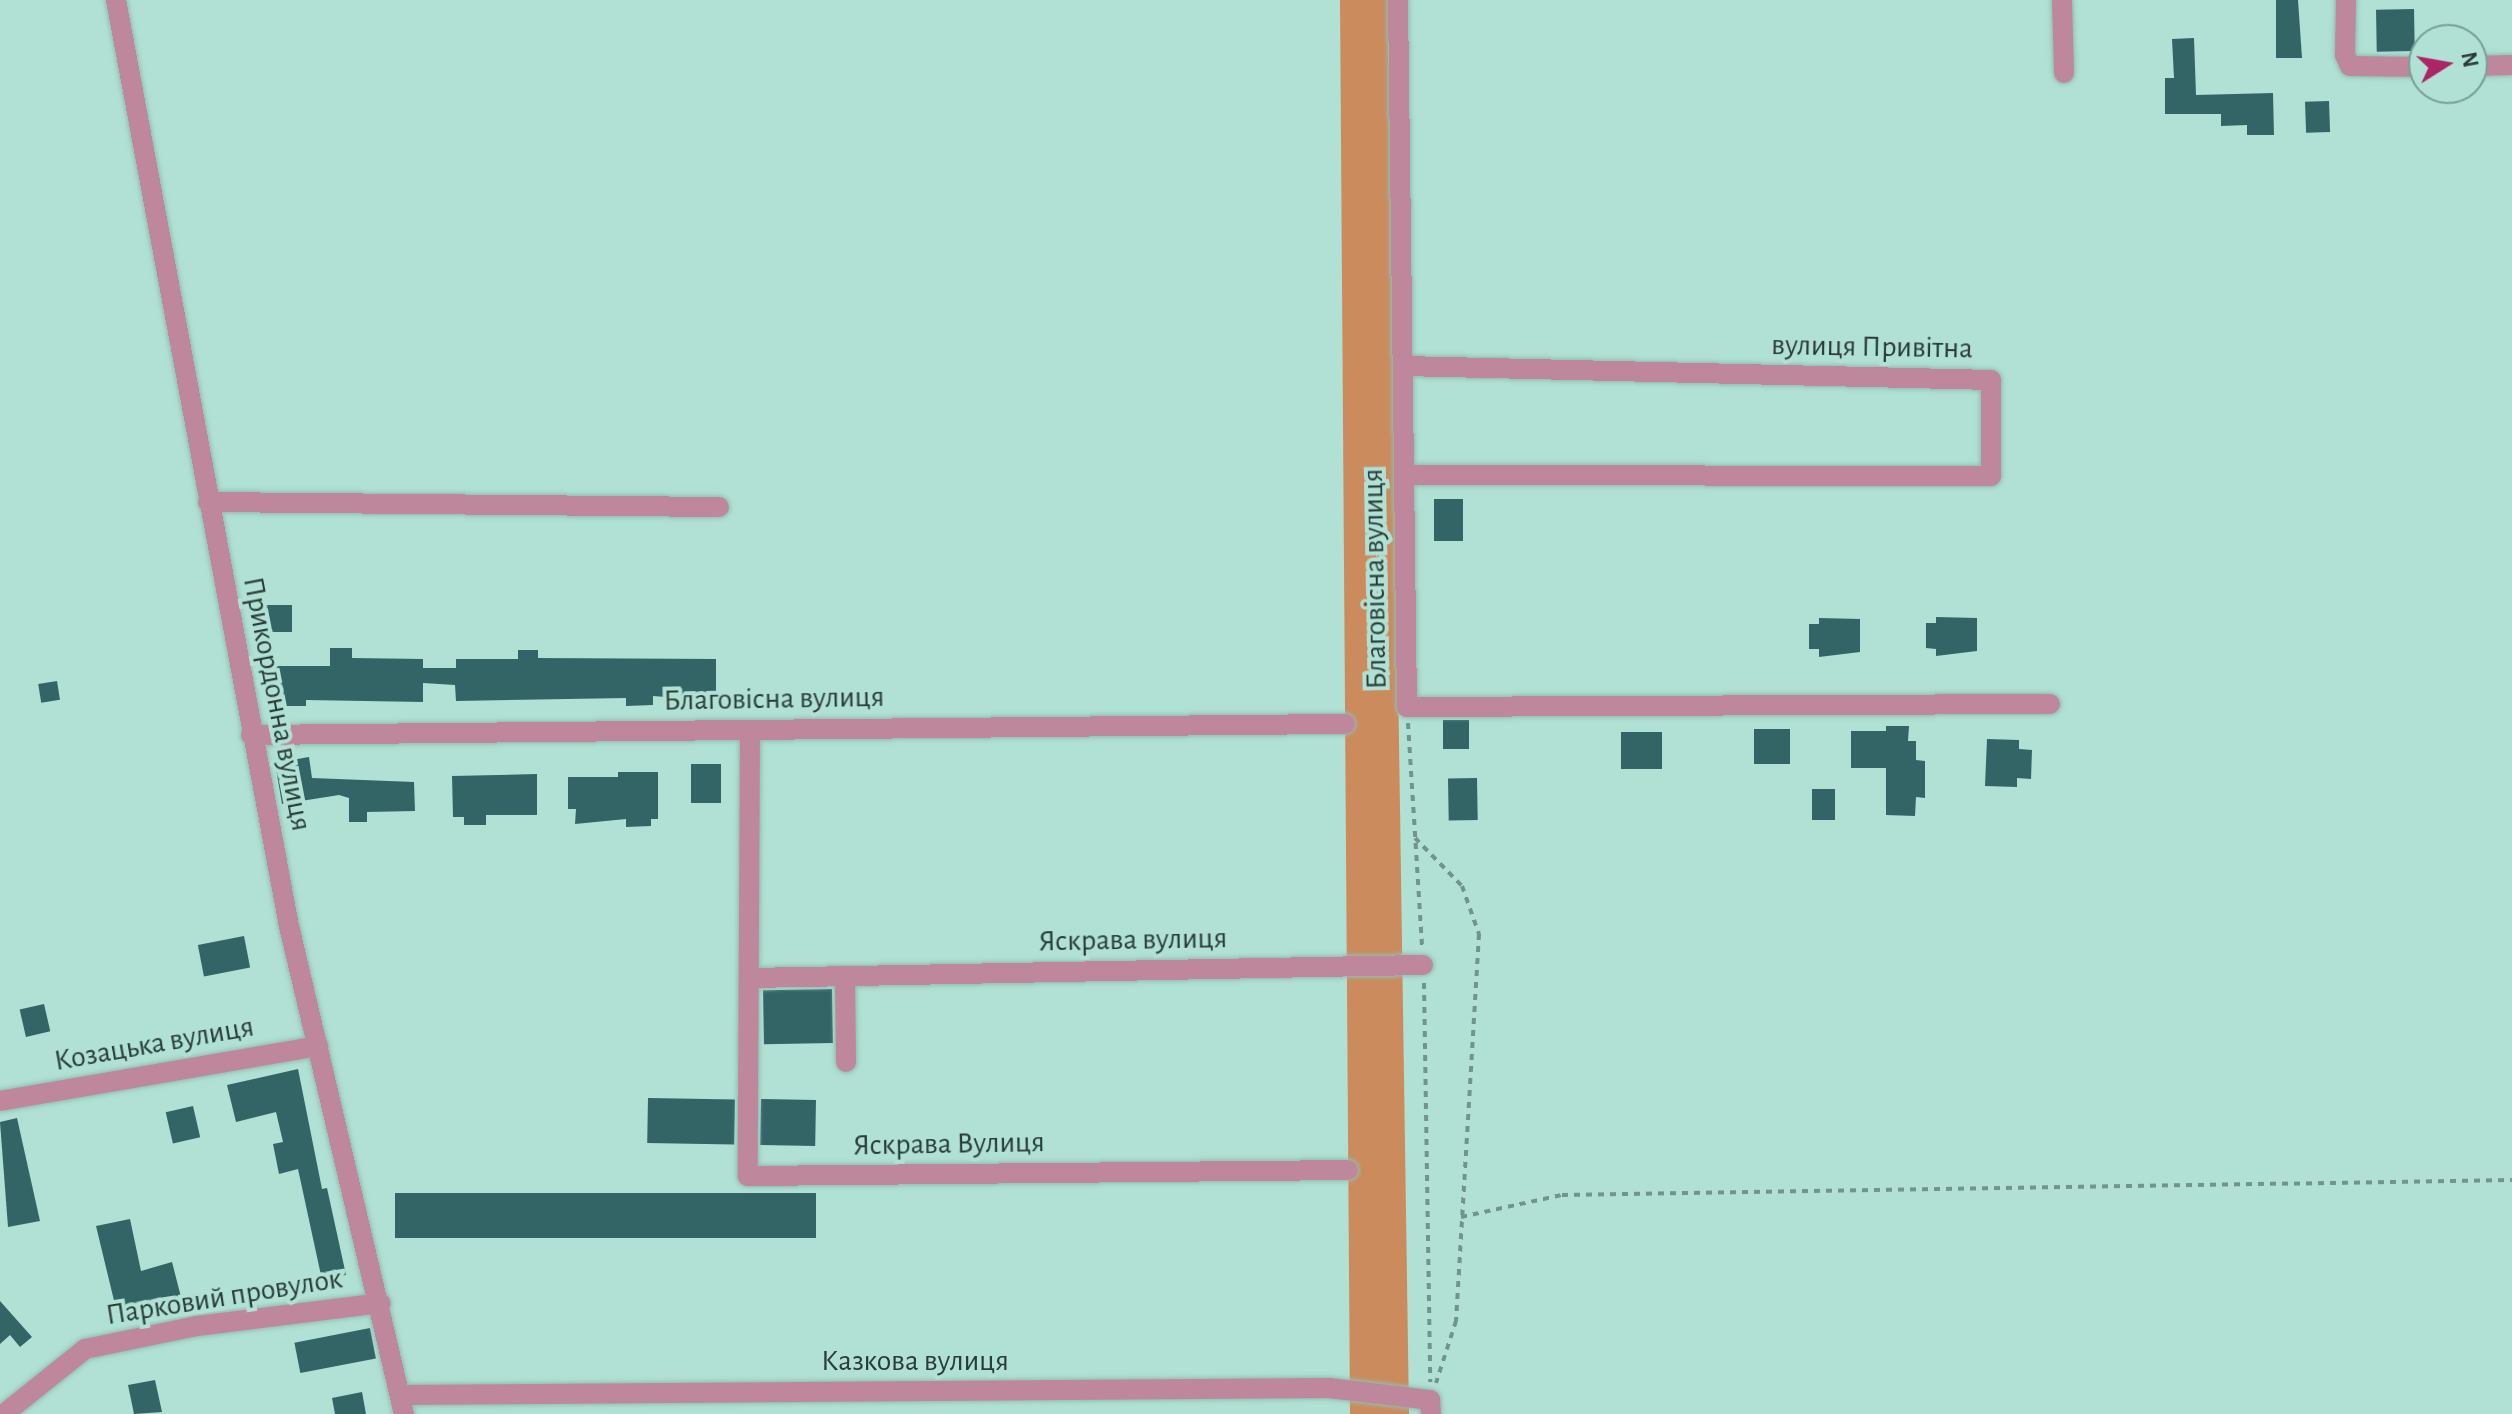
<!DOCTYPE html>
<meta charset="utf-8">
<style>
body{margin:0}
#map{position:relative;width:2512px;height:1414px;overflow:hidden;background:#b0e1d4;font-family:"Alegreya Sans",sans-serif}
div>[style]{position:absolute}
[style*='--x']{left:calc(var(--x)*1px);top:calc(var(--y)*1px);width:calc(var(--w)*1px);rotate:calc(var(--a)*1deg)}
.forest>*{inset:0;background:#cc8b5c}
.building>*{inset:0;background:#336566;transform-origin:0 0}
.path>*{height:4px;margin-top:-2px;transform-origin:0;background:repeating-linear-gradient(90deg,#71948b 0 6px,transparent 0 12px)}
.roads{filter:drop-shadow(0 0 2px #92bdb2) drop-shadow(0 0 2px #92bdb2)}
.minor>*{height:20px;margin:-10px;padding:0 10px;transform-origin:10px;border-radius:10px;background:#bf879b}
span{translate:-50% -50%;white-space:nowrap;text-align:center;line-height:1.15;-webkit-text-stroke:8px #b0e1d4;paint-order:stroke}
.street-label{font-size:30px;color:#293d38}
.north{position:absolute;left:2408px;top:24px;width:80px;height:80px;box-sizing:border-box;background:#b0e1d4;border:2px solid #7a9f96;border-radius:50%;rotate:79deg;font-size:22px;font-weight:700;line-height:32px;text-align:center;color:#293d38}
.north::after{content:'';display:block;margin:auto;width:28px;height:36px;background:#ad2467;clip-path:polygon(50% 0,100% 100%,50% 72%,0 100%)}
</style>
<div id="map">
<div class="forest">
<i style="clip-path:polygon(1340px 0,1388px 0,1409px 1414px,1350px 1414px)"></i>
</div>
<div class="building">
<i style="clip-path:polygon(2276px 0,2298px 0,2302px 58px,2276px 58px)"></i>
<i style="left:2414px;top:9px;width:42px;height:38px;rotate:89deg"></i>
<i style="clip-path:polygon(2194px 38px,2196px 95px,2273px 93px,2274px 135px,2247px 135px,2247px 125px,2221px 126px,2221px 114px,2165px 114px,2165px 78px,2174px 78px,2172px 39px)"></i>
<i style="left:2329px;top:101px;width:31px;height:24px;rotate:88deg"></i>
<i style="left:1463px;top:499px;width:42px;height:29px;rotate:90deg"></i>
<i style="left:255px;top:605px;width:37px;height:27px"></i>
<i style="clip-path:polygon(1936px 617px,1977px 618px,1977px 651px,1936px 656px,1936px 649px,1926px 648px,1926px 623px,1936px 623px)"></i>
<i style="clip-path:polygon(1819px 618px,1860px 619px,1860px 652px,1819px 657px,1819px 649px,1809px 649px,1809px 624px,1819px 624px)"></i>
<i style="clip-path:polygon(330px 648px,352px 648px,352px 658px,423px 659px,423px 668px,456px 668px,456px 659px,518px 659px,518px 650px,538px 650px,538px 658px,716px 659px,716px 701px,653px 696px,653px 705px,626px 706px,626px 698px,456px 701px,455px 685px,423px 683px,423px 702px,306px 700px,306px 706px,270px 706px,269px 666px,330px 666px)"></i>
<i style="left:57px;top:681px;width:19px;height:19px;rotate:81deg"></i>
<i style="left:1443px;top:720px;width:26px;height:29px"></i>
<i style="clip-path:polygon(1886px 726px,1909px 726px,1908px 741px,1916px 741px,1916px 760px,1925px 761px,1925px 798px,1916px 797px,1915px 816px,1886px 815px,1886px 768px,1851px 768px,1851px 731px,1886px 731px)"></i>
<i style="left:1754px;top:729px;width:36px;height:35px"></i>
<i style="left:1621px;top:732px;width:41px;height:37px"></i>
<i style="clip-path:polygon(1987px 739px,2019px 740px,2019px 749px,2032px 750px,2031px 779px,2017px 778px,2017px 787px,1985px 786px)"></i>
<i style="clip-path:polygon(309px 757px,312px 778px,414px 782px,415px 811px,367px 812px,367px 822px,349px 822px,349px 798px,339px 795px,282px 804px,275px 763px)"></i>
<i style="left:691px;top:764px;width:30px;height:39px"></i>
<i style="clip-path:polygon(618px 772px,658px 772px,658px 819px,651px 819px,651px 826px,626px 827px,626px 819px,575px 824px,576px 809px,568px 809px,568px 777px,618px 777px)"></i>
<i style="clip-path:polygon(537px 774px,537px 815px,486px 815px,486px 825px,464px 825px,464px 817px,453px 817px,452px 776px)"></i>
<i style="left:1477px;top:778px;width:42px;height:29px;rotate:89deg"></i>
<i style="left:1812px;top:789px;width:23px;height:31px"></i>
<i style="left:244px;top:936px;width:32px;height:47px;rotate:79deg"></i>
<i style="left:832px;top:989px;width:54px;height:69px;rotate:89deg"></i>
<i style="left:44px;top:1004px;width:28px;height:25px;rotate:77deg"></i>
<i style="clip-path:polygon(298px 1069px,322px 1189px,327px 1188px,346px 1275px,322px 1280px,298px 1169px,279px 1174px,273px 1144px,283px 1142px,276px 1112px,236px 1122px,227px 1085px)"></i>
<i style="left:648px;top:1098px;width:87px;height:45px;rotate:1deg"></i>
<i style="left:761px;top:1099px;width:55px;height:46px;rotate:1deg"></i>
<i style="left:193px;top:1106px;width:32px;height:28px;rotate:77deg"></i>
<i style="clip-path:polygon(17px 1118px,40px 1221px,8px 1227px,0 1122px)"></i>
<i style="left:395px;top:1193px;width:421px;height:45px"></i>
<i style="clip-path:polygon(130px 1219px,141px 1271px,172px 1262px,181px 1297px,117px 1313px,96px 1226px)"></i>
<i style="clip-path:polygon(0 1301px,32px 1337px,20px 1347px,10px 1335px,0 1344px)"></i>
<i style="left:370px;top:1328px;width:31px;height:77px;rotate:79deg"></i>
<i style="clip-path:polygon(155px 1380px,162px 1412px,134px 1414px,128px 1385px)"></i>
<i style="clip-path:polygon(362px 1392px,366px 1414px,335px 1414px,332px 1398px)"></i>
</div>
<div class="path">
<i style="--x:1408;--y:723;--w:223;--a:86.4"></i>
<i style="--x:1415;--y:838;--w:67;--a:45.6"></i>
<i style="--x:1462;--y:886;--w:51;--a:70.5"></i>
<i style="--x:1479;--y:934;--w:388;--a:93.4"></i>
<i style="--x:1456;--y:1321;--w:65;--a:107.9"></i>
<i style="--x:1424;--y:983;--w:399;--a:89.1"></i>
<i style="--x:1461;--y:1217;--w:103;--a:-12.3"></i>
<i style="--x:1562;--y:1195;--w:950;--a:-0.9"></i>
</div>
<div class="roads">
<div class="minor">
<i style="--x:116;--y:0;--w:942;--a:79.42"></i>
<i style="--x:289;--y:926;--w:501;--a:76.74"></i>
<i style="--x:1398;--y:0;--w:707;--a:89.27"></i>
<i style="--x:1407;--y:707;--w:643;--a:-0.27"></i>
<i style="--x:2062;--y:0;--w:73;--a:88.4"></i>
<i style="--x:2346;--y:0;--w:55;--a:91"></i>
<i style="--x:2345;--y:55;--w:12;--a:66"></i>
<i style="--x:2350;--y:66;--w:74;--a:0.8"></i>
<i style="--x:2472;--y:66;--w:40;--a:-1.4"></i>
<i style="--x:1403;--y:366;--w:588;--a:1.36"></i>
<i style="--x:1991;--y:380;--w:96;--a:90"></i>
<i style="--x:1991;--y:476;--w:587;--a:-179.9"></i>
<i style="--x:208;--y:502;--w:511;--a:0.56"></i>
<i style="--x:750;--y:730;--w:446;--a:90.3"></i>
<i style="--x:748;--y:1176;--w:600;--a:-0.57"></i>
<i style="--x:251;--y:735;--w:1094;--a:-0.58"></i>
<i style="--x:845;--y:976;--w:86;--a:89.3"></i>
<i style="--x:750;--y:978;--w:673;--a:-1.11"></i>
<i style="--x:0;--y:1101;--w:323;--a:-9.8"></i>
<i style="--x:400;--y:1395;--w:929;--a:-0.43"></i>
<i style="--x:1329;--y:1388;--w:102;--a:6.8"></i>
<i style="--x:1430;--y:1400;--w:14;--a:86"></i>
<i style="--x:4;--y:1414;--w:104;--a:-38.7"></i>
<i style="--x:85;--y:1349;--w:114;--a:-11.6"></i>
<i style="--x:197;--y:1326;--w:185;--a:-7.1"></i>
</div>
</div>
<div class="street-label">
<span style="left:1872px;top:347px;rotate:1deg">вулиця Привітна</span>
<span style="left:1375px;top:579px;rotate:-91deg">Благовісна вулиця</span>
<span style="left:774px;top:699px;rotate:-1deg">Благовісна вулиця</span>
<span style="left:277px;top:704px;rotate:79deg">Прикордонна вулиця</span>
<span style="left:1133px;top:940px;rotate:-1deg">Яскрава вулиця</span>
<span style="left:154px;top:1044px;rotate:-10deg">Козацька вулиця</span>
<span style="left:949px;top:1144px;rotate:-1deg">Яскрава Вулиця</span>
<span style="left:224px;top:1297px;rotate:-9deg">Парковий провулок</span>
<span style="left:915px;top:1361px">Казкова вулиця</span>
</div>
<div class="north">N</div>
</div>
